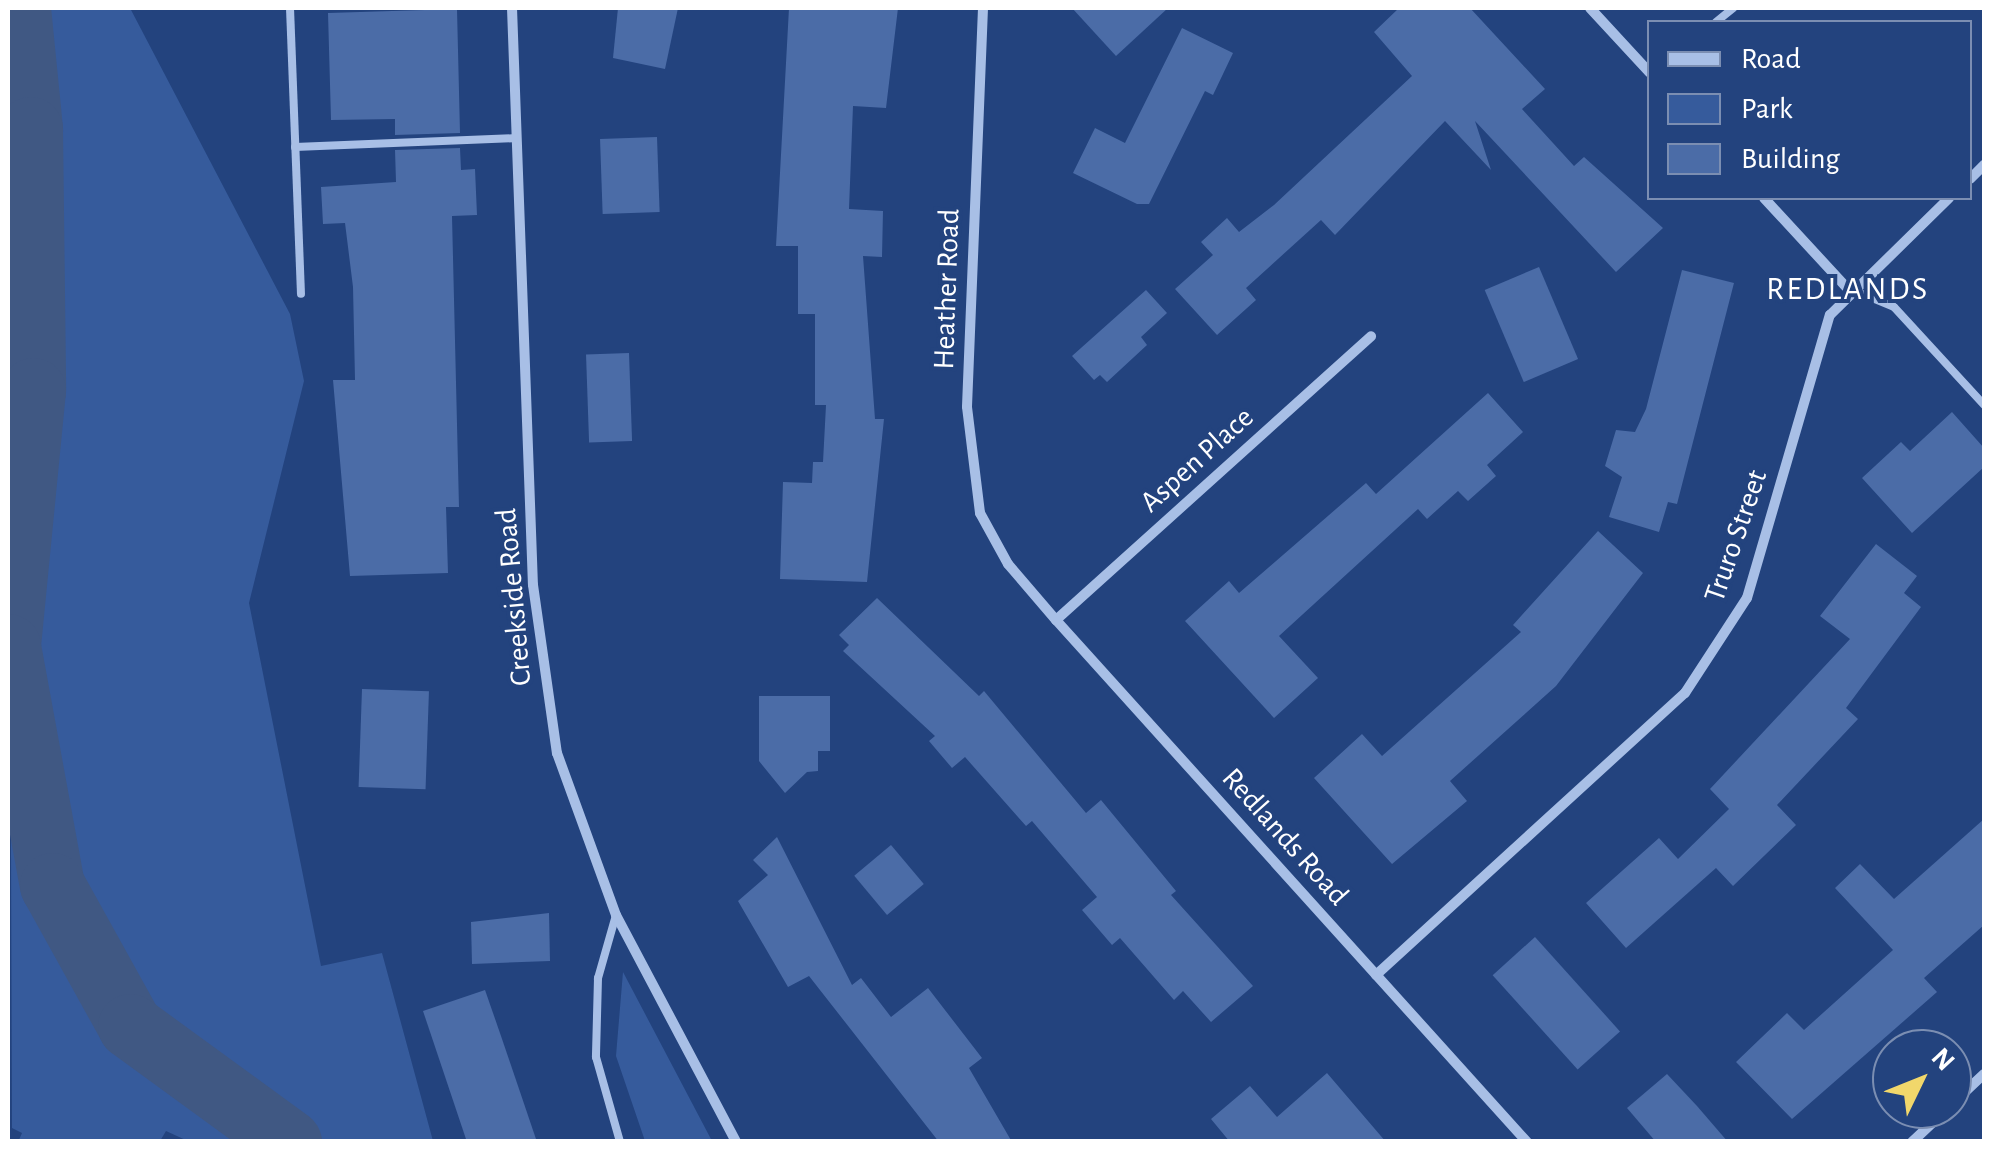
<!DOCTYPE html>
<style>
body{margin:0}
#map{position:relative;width:1992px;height:1149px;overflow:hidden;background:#23437e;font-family:"Alegreya Sans",sans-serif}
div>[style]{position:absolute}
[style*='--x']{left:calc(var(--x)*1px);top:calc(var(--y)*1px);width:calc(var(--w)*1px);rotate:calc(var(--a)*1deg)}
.green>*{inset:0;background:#365b9c}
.river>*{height:65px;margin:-32.5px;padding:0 32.5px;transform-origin:32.5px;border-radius:32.5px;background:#405883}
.building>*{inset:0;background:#4b6ca7;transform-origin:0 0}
.lane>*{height:8px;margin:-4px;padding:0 4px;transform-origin:4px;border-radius:4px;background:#a8bfe6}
.street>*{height:10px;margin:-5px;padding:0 5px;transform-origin:5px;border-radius:5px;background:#a8bfe6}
span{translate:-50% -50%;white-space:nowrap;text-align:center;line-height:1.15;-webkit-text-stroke:8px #23437e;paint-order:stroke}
.street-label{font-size:30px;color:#fff}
.neighbourhood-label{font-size:32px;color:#fff;letter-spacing:2.5px}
.frame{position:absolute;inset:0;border:10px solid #fff;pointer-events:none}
.legend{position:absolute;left:1647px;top:20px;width:325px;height:180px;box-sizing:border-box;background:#23437e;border:2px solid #7b8eb2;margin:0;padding:12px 18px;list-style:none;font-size:30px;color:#fff}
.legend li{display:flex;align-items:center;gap:20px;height:50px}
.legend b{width:50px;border:2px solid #7b8eb2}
.north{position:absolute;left:1872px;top:1029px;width:100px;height:100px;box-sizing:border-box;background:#23437e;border:2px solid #7b8eb2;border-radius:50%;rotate:47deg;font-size:28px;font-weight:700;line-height:40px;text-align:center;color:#fff}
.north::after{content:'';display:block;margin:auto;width:35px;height:45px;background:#f1d76b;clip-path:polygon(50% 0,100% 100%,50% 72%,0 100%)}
</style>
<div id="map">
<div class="green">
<i style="clip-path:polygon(8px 8px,130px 8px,290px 314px,304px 381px,249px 603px,321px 966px,382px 953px,433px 1141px,190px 1142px,166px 1131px,160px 1141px,18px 1142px,22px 1133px,12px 1128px)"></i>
<i style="clip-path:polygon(623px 972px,712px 1141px,713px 1141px,645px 1141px,616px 1056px)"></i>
</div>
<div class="river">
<i style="--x:18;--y:8;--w:122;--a:84.3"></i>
<i style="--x:30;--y:129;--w:261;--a:89.3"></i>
<i style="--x:33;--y:390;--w:257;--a:95.6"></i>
<i style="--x:8;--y:646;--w:243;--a:79.6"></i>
<i style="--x:52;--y:885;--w:161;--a:61"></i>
<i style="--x:130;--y:1026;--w:197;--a:36.1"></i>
</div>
<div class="building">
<i style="clip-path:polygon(618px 8px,678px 8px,665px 69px,613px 58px)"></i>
<i style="clip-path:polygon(789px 8px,898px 8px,886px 108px,853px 106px,849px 209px,883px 211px,882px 257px,863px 256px,875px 419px,884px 419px,867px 582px,780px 579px,783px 482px,812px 483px,813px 462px,823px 462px,826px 405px,815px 405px,815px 314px,798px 314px,798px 246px,776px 246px)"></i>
<i style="clip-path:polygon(1072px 8px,1168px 8px,1116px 56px)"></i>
<i style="clip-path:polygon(1399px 8px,1470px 8px,1545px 89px,1522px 109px,1574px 166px,1584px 157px,1663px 228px,1616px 272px,1475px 121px,1491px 170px,1445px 121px,1335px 235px,1321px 220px,1246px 288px,1256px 300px,1217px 335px,1175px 289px,1213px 255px,1201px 242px,1227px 218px,1239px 232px,1274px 205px,1412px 76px,1374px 32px)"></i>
<i style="clip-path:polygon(457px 9px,460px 133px,395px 135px,395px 119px,331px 120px,328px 13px)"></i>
<i style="clip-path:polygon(1182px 28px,1233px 53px,1213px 95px,1205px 91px,1149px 204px,1137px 204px,1073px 173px,1095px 128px,1125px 143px)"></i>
<i style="left:657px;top:137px;width:75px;height:57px;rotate:88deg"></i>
<i style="clip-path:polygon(460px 148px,461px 170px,475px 169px,477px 215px,452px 216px,459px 507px,446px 507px,448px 573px,350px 576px,333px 380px,355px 380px,353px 287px,345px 223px,323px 224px,321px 187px,396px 182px,395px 150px)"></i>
<i style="left:1539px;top:267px;width:100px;height:59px;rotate:67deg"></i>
<i style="clip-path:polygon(1682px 270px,1734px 283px,1677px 504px,1668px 502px,1659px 532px,1609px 517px,1622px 477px,1605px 466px,1616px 430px,1635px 432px,1646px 409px)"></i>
<i style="clip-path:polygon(1146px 290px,1167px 313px,1141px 337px,1147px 345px,1107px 382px,1100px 375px,1094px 380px,1072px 356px)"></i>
<i style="left:629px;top:353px;width:88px;height:43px;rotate:88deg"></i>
<i style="clip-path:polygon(1488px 393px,1523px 432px,1487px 465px,1496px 476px,1468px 501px,1458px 491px,1427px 519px,1418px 509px,1279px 636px,1318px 678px,1274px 718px,1185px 621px,1229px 581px,1239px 593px,1366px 483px,1376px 494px)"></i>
<i style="clip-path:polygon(1952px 412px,1984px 448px,1984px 467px,1912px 533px,1862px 478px,1901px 442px,1910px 451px)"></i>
<i style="clip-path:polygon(1598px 531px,1643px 573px,1556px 686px,1450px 781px,1467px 801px,1392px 864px,1314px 778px,1362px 734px,1382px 756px,1521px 632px,1513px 625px)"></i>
<i style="clip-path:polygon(1876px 544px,1917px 576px,1904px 593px,1921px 607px,1846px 708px,1858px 719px,1777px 805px,1796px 825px,1733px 886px,1716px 868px,1626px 948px,1586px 903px,1659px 838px,1678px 859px,1729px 809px,1710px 789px,1850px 639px,1820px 616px)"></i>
<i style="clip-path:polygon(877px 598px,979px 696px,984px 691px,1086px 813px,1101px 800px,1176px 891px,1171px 895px,1253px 986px,1211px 1022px,1183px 991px,1174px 1000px,1120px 938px,1112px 945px,1082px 910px,1097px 897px,1032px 821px,1026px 826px,965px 757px,952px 768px,929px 741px,935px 736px,843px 651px,849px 645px,839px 635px)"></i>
<i style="left:362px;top:689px;width:67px;height:98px;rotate:2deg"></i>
<i style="clip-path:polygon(759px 696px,830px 696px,830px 751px,818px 751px,818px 771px,807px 772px,785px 793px,759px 761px)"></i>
<i style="clip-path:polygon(1984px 819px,1984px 925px,1924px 978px,1937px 992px,1792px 1119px,1736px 1062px,1787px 1013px,1804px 1030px,1893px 950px,1835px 888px,1860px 864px,1894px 899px)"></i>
<i style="clip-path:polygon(777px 837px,852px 985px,861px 978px,891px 1017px,928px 988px,982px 1058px,969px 1068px,1012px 1142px,939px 1142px,809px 976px,788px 987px,738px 901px,768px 875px,753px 860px)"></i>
<i style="left:891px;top:845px;width:51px;height:48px;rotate:50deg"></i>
<i style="clip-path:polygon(549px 913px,550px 961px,472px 964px,471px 922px)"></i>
<i style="left:1535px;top:937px;width:127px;height:57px;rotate:48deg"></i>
<i style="clip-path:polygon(485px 990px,501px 1036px,537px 1142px,467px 1142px,423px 1011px)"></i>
<i style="clip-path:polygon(1327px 1073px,1386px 1142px,1230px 1142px,1211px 1119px,1250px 1086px,1277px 1117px)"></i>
<i style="clip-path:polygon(1667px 1074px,1697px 1106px,1728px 1142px,1656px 1142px,1627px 1108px)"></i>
</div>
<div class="lane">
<i style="--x:290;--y:8;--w:286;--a:87.8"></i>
<i style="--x:1716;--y:22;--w:22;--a:-39"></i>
<i style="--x:295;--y:147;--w:222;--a:-2.3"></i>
<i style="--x:1853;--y:290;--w:44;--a:22.5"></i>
<i style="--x:1894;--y:307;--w:133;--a:47.4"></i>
<i style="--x:616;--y:915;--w:66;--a:105.9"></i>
<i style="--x:598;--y:978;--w:79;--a:91.5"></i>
<i style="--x:596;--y:1057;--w:88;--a:74.2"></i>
</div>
<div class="street">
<i style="--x:512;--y:8;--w:577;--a:87.92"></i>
<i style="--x:533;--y:585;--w:170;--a:81.9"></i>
<i style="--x:557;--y:753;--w:172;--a:70"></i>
<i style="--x:616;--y:915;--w:257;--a:62.1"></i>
<i style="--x:983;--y:8;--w:399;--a:92.3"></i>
<i style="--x:967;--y:407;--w:107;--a:83"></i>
<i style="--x:980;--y:513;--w:58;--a:61.2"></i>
<i style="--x:1008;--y:564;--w:74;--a:49.4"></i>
<i style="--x:1056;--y:620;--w:703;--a:47.94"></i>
<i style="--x:1590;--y:8;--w:88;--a:47.3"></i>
<i style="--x:1970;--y:179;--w:20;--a:-45"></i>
<i style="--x:1764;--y:198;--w:124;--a:47.3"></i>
<i style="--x:1056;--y:620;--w:424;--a:-42"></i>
<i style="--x:1376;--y:975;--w:418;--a:-42.4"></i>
<i style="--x:1685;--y:693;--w:113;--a:-56.9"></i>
<i style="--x:1747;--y:598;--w:295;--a:-73.7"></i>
<i style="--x:1830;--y:315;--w:167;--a:-44.5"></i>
<i style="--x:1952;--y:1104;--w:44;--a:-43.2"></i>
<i style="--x:1912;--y:1142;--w:48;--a:-43.3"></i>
</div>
<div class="street-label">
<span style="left:947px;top:289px;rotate:-88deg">Heather Road</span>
<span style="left:1197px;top:460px;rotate:-42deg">Aspen Place</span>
<span style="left:1736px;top:536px;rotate:-71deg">Truro Street</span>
<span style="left:514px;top:597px;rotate:-95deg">Creekside Road</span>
<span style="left:1285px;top:837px;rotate:48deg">Redlands Road</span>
</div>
<div class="neighbourhood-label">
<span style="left:1848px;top:289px">REDLANDS</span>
</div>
<div class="frame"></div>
<ul class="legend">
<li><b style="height:12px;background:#a8bfe6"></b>Road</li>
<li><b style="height:28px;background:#365b9c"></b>Park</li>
<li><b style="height:28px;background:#4b6ca7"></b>Building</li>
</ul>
<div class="north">N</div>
</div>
